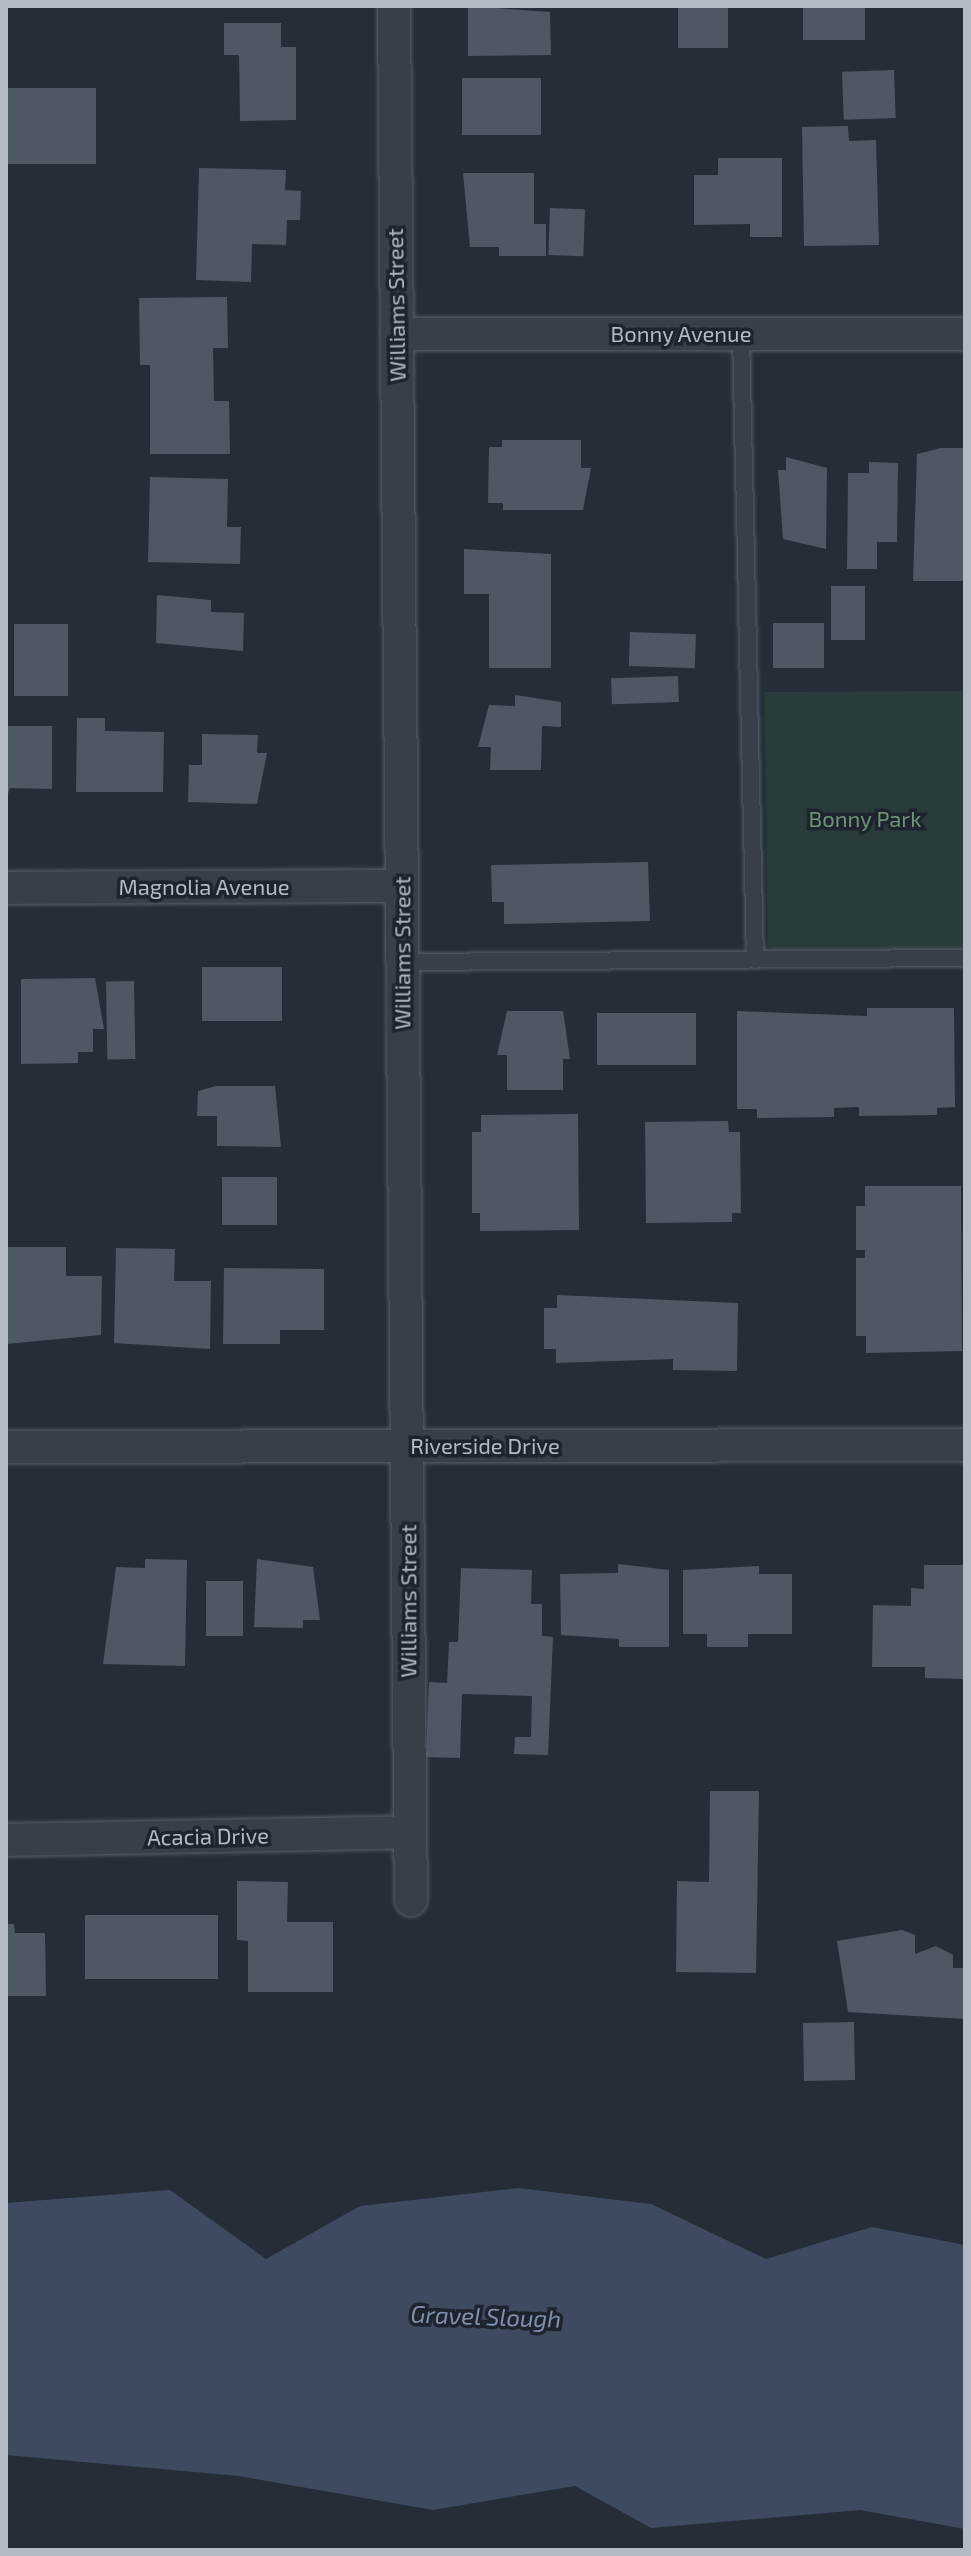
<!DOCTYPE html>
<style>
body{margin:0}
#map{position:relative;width:971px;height:2556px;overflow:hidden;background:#252d38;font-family:"Exo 2",sans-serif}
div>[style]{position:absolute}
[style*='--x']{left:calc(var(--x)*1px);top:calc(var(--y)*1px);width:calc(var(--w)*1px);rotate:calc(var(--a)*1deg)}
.green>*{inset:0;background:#2a3b3b}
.water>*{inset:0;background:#3d4a60}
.building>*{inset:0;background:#4e5764;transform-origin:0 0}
.roads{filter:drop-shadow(0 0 2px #565d67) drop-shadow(0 0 2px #565d67)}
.lane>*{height:16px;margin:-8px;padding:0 8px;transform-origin:8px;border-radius:8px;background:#383f49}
.street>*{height:32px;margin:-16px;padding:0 16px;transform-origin:16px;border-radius:16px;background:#383f49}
span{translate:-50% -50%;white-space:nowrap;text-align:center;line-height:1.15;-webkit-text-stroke:7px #1e242e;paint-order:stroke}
.street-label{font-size:22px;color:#b4bac5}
.park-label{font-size:22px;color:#6d9376}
.water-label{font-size:24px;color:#7f90aa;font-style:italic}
.frame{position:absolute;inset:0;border:8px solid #b4bac5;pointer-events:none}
</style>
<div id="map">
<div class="green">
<i style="clip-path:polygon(965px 691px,965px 958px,784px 959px,768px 946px,764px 692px)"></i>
</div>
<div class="water">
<i style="clip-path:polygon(518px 2188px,651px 2204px,766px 2259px,872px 2227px,965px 2245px,965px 2529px,860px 2510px,651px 2528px,575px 2486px,433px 2510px,239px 2476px,6px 2455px,6px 2203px,170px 2190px,266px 2259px,360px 2206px)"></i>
</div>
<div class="building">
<i style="clip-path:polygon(468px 6px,550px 12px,551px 55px,468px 56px)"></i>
<i style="left:678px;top:6px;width:50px;height:42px"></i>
<i style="left:803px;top:6px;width:62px;height:34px"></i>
<i style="clip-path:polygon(224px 23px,281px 23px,281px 47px,296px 47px,296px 120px,240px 121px,239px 55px,224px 55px)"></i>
<i style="left:894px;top:70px;width:48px;height:52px;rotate:88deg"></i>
<i style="left:462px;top:78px;width:79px;height:57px"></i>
<i style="left:6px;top:88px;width:90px;height:76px"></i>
<i style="clip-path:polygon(848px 126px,849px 141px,876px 140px,879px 245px,804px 246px,802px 127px)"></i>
<i style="clip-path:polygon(718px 158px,782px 158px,782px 237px,750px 237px,750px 224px,694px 225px,694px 175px,718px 175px)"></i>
<i style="clip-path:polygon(199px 168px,286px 170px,285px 190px,301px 191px,300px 220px,287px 220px,286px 245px,252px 244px,251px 282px,196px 280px)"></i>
<i style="clip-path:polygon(463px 173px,534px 173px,534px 224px,546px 224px,546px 256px,499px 256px,499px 247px,470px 247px)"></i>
<i style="left:550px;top:208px;width:35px;height:47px;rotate:2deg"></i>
<i style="clip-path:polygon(227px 297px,228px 348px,213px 348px,214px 401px,229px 401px,230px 454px,150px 454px,150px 365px,140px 365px,139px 298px)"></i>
<i style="clip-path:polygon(502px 440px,581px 440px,581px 468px,591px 468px,583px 510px,503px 510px,503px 503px,488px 503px,489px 447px,502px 447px)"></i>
<i style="clip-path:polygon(941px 448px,965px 448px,965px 581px,913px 581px,917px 454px)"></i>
<i style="clip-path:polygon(786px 457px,827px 468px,826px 549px,783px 539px,778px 470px,786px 470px)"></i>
<i style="clip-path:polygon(869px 462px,898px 463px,897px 542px,877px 542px,877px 569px,847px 569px,848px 473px,869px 473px)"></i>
<i style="clip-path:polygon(150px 477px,228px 479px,227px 527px,241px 527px,240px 564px,148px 562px)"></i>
<i style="clip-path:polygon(464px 549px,551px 554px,551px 668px,489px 668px,489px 594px,464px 594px)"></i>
<i style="left:831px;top:586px;width:34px;height:54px"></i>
<i style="clip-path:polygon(157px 595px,211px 600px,211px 612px,244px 613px,243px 651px,156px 643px)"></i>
<i style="left:824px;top:623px;width:45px;height:51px;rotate:90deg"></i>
<i style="left:14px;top:624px;width:54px;height:72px"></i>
<i style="left:630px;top:632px;width:66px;height:34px;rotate:2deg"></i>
<i style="left:678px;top:676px;width:26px;height:67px;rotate:88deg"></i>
<i style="clip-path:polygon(515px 695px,561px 702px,561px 727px,542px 726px,541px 770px,490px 770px,491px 747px,478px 747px,489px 705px,515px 706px)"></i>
<i style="clip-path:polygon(77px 718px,105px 718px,105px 731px,164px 732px,163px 792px,76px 792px)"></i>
<i style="clip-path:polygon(6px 726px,52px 726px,52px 789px,10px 788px,6px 800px)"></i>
<i style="clip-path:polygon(202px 734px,258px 735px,257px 753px,267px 753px,257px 804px,188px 802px,189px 765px,202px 765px)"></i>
<i style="clip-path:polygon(648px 862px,650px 921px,504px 924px,504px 902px,492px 902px,491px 865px)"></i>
<i style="left:202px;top:967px;width:80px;height:54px"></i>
<i style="clip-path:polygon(95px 978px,104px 1029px,93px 1029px,93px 1052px,78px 1052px,78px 1063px,21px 1064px,21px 979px)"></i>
<i style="left:134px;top:981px;width:78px;height:28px;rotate:89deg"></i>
<i style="clip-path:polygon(867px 1008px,954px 1008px,955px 1107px,937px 1108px,937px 1115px,859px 1116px,859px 1107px,834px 1108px,834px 1117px,757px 1118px,757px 1109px,737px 1109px,737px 1011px,867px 1016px)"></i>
<i style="clip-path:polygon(507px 1011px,563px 1011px,570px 1059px,563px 1059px,563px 1090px,507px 1090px,507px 1055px,497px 1055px)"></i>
<i style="left:597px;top:1013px;width:99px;height:52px"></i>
<i style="clip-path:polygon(216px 1086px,275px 1086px,281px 1147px,217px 1146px,217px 1116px,197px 1116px,198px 1091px)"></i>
<i style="clip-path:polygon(578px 1114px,579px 1230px,480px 1231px,480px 1213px,472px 1213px,472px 1132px,481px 1132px,481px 1115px)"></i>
<i style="clip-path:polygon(728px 1121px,729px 1132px,740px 1132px,741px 1213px,732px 1213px,732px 1222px,646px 1223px,645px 1122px)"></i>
<i style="left:277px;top:1177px;width:48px;height:55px;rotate:90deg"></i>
<i style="clip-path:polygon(865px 1186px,961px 1186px,962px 1351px,866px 1353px,866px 1336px,856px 1336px,856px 1258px,865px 1258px,865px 1250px,856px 1250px,856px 1206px,865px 1206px)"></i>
<i style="clip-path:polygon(6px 1247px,66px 1247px,66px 1276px,102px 1276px,101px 1335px,6px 1344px)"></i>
<i style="clip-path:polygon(116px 1248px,175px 1249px,174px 1281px,211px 1281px,210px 1349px,114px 1343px)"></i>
<i style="clip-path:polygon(224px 1268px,324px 1269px,324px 1330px,280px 1330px,280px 1344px,223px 1344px)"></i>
<i style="clip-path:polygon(557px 1295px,738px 1303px,737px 1371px,673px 1370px,673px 1359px,556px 1363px,556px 1349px,544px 1349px,544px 1308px,557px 1308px)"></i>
<i style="clip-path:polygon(145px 1559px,187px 1560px,185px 1666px,103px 1664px,116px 1567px,145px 1568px)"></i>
<i style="clip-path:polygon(257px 1559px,313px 1567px,320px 1620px,303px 1620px,303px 1628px,254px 1627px)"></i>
<i style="clip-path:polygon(618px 1564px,669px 1570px,669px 1647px,619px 1647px,619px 1639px,561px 1635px,560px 1574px,618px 1573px)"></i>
<i style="clip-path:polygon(924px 1565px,965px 1565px,965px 1679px,925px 1678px,925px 1667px,872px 1667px,873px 1605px,911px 1606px,911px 1588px,924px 1589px)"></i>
<i style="clip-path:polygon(759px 1566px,759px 1574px,792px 1574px,792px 1634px,748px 1634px,748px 1647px,707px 1647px,707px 1634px,683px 1634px,683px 1570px)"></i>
<i style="clip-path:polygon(461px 1568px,532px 1570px,531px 1604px,542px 1604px,542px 1636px,553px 1637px,548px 1755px,514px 1754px,515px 1737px,531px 1737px,532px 1696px,462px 1694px,460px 1758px,426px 1757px,429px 1682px,447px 1683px,449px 1642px,458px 1642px)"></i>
<i style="left:243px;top:1581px;width:55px;height:37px;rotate:90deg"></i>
<i style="clip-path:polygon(710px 1791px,759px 1791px,756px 1973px,676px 1972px,677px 1881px,709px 1882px)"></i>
<i style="clip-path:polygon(237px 1881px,288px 1882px,287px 1922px,333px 1922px,333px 1992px,248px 1992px,248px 1941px,237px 1940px)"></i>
<i style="left:85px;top:1915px;width:133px;height:64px"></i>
<i style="clip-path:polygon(6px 1924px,14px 1924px,15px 1933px,45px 1933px,46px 1996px,6px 1996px)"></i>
<i style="clip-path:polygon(902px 1930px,915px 1935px,915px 1954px,936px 1946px,953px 1955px,953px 1968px,965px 1968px,965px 2019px,848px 2012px,837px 1941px)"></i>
<i style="left:854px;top:2022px;width:58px;height:51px;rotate:89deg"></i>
</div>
<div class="roads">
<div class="lane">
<i style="--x:741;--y:334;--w:626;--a:88.72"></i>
<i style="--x:402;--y:962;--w:563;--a:-0.41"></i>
</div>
<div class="street">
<i style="--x:394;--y:6;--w:1894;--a:89.49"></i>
<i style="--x:397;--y:334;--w:568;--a:0"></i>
<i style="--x:6;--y:888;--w:396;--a:-0.3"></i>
<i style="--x:6;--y:1447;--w:959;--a:-0.12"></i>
<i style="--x:6;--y:1840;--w:404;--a:-1.1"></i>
</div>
</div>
<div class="street-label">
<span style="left:396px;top:305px;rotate:-91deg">Williams Street</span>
<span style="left:681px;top:334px">Bonny Avenue</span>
<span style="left:204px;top:887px">Magnolia Avenue</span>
<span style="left:402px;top:953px;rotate:-90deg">Williams Street</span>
<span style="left:485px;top:1446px">Riverside Drive</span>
<span style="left:408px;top:1601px;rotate:-90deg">Williams Street</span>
<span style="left:208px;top:1836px;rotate:-1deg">Acacia Drive</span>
</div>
<div class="park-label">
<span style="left:865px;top:819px">Bonny Park</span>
</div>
<div class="water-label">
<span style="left:486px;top:2316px;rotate:2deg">Gravel Slough</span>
</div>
<div class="frame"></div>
</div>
